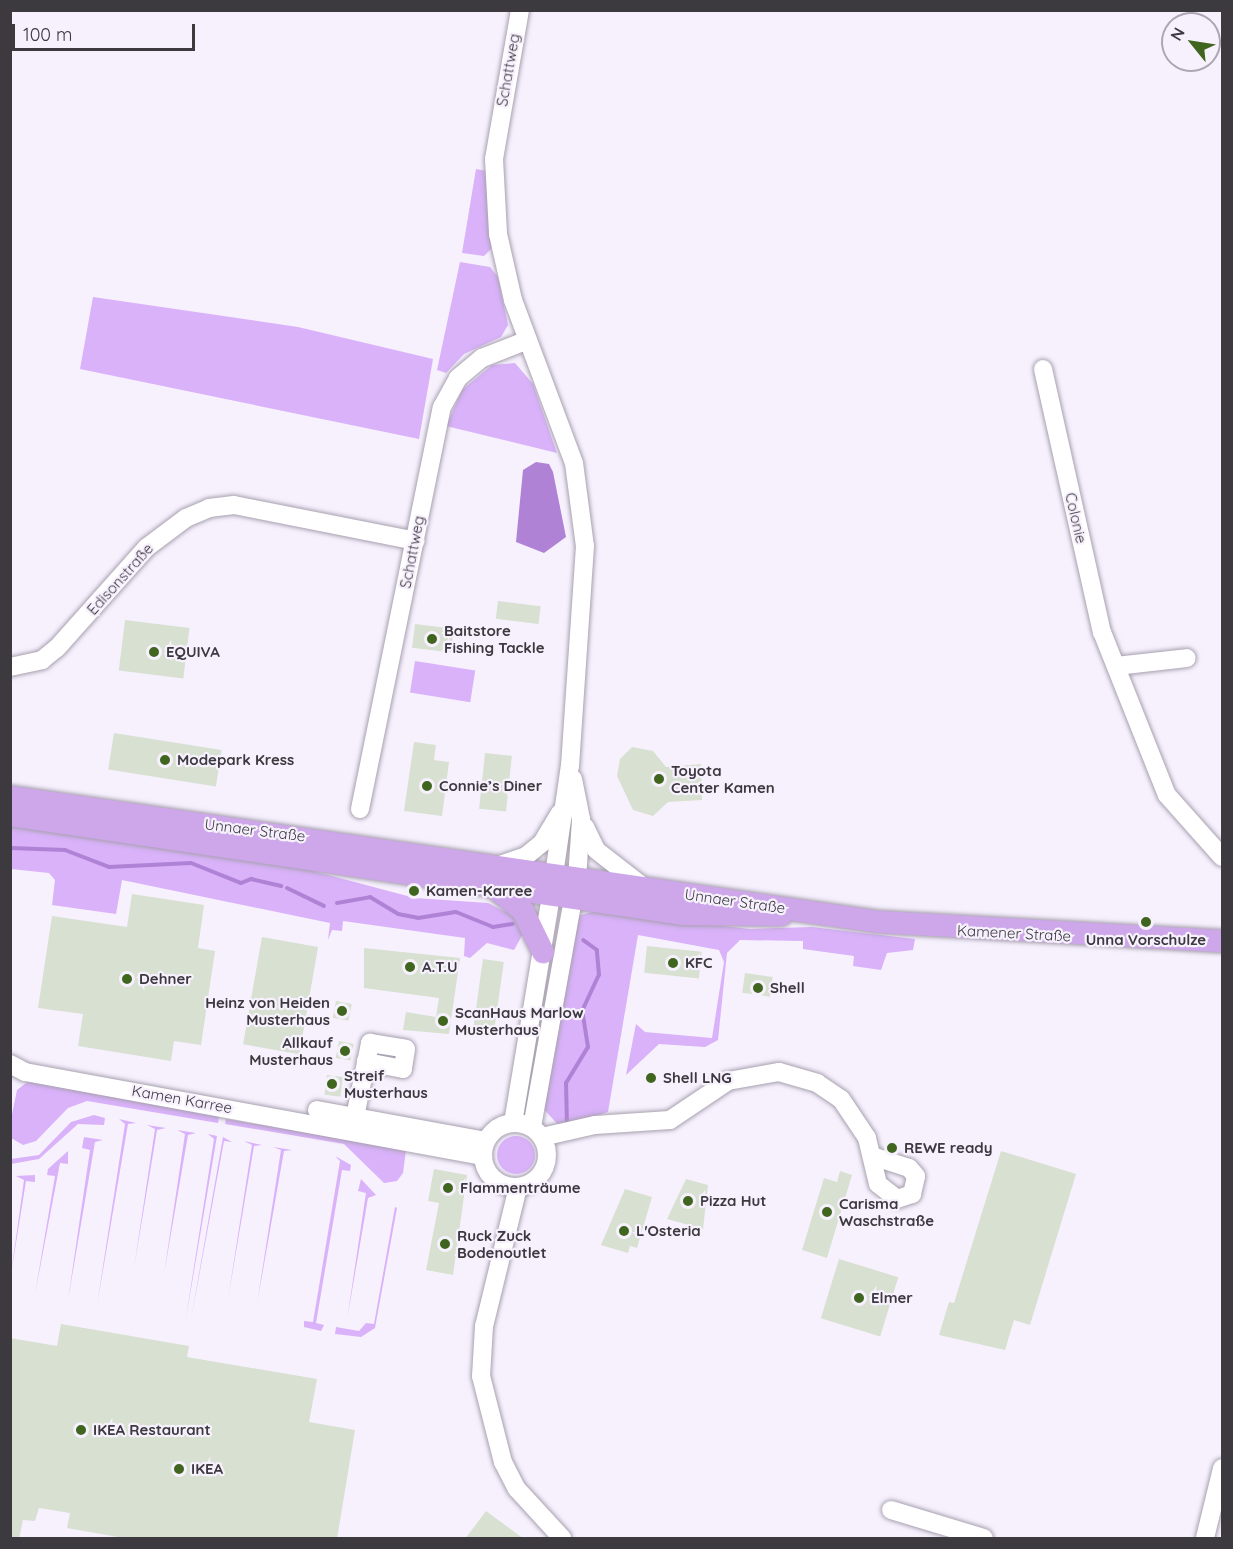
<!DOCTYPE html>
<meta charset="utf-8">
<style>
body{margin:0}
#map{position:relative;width:1233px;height:1549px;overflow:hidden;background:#f7f1fe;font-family:Quicksand,sans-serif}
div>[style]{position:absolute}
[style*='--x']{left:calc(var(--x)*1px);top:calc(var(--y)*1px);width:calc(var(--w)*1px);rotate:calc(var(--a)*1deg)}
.green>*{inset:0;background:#d9b2fa;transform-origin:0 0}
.round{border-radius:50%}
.water>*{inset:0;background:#b082d5}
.stream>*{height:4px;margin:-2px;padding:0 2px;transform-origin:2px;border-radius:2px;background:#b082d5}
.building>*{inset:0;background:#d7e0d1;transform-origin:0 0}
.roads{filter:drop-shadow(0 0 2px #a8a0af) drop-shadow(0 0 2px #a8a0af)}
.minor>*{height:18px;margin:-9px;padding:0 9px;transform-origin:9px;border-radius:9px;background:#fff}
.minor>.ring{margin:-9px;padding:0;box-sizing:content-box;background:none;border:18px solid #fff;border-radius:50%}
.major>*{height:22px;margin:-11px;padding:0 11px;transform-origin:11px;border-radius:11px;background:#cda7e9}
.dots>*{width:16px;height:16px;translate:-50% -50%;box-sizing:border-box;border:3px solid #f7f1fe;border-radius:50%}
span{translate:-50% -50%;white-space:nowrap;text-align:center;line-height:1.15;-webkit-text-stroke:4.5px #f7f1fe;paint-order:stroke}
.street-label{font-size:15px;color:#3c393f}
.poi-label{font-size:15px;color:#3c393f;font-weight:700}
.left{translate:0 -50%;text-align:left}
.right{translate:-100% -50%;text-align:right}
.frame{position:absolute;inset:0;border:12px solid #3c393f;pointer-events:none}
.north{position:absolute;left:1161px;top:12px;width:60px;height:60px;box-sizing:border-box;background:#f7f1fe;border:2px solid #aca7b2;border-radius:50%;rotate:300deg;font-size:16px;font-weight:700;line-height:24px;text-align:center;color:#3c393f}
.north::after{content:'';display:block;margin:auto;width:21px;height:27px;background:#3f651f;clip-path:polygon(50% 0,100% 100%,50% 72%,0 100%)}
.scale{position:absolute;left:12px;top:24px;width:183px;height:27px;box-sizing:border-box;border:3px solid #3c393f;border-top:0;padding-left:8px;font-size:18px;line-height:21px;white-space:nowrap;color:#3c393f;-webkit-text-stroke:4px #f7f1fe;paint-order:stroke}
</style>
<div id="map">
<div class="green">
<i style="clip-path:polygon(476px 169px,487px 171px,492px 248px,484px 256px,462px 253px)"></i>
<i style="clip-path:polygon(460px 262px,490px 267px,498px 277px,508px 325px,501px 337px,464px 354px,446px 373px,437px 370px)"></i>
<i style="clip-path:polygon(93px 297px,298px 327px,433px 359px,419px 439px,80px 369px)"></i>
<i style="clip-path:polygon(515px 363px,533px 384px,557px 453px,446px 426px,462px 390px,492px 365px)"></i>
<i style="left:415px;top:661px;width:61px;height:32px;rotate:9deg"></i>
<i style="clip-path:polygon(11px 823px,287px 864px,415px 898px,488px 903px,514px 916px,524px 932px,514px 950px,487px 943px,470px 958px,464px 956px,465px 938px,343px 921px,342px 931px,332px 930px,328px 940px,330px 923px,122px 880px,116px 914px,52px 905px,55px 880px,49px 873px,11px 869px)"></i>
<i style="clip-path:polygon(596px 911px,750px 929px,812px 927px,915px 939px,913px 950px,887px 953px,881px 970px,853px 966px,854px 956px,803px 949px,803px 941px,740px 940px,727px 953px,718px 1040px,705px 1047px,659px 1044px,626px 1075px,636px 1024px,645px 1032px,712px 1038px,724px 962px,719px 950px,638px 935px,608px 1112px,561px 1128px,540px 1105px,577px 916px)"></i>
<i style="clip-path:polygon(30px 1080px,220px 1110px,218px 1123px,87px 1101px,68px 1108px,36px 1141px,23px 1145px,11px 1138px,11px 1119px,17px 1090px)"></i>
<i style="clip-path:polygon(94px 1115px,105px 1118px,104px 1125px,78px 1124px,39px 1159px,11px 1164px,11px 1159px,39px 1155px,71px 1122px)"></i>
<i style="clip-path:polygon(119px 1119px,136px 1123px,128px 1124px,97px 1305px,125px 1124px)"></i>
<i style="clip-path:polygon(226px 1119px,406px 1150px,403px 1173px,397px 1181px,384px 1183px,344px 1144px,225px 1124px)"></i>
<i style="clip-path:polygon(147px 1125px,166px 1128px,157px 1130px,134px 1268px,155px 1129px)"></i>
<i style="clip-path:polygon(177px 1130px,196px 1133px,188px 1135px,164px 1274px,185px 1134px)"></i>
<i style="clip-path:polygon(208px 1134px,217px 1136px,185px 1324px,214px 1139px)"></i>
<i class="round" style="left:497px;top:1136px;width:38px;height:38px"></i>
<i style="clip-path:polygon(84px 1137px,103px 1140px,95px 1142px,68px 1300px,90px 1150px,82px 1148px)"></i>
<i style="clip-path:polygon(223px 1137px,232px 1142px,224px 1141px,190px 1325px)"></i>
<i style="clip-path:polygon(244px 1141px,262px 1145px,254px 1146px,228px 1299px,252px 1145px)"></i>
<i style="clip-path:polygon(273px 1147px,292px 1150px,284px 1151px,257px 1304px,281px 1150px)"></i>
<i style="clip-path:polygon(68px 1151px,68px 1164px,60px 1163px,35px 1294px,55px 1176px,47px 1175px,48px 1169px)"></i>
<i style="clip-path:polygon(335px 1156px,351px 1165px,350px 1171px,342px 1170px,316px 1323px,324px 1325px,321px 1331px,304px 1327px,304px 1321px,313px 1322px,340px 1161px)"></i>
<i style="clip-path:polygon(35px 1175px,35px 1182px,26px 1181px,11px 1274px,24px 1180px,16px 1176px)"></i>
<i style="clip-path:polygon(361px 1179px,376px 1195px,368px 1198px,347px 1320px,366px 1193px,358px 1191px)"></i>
<i style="clip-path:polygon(395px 1207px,397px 1208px,375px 1328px,361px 1337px,335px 1334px,336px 1327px,359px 1331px,366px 1323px,374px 1324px)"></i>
</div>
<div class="water">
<i style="clip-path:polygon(536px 462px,549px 464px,553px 472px,566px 537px,544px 553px,516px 542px,523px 470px)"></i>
</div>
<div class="stream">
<i style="--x:10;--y:848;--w:55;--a:2.1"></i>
<i style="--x:65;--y:850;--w:47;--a:21.1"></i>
<i style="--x:109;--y:867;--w:82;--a:-2.8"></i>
<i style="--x:191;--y:863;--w:54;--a:21.8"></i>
<i style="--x:241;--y:883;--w:11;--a:-22"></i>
<i style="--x:251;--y:879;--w:31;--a:13"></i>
<i style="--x:287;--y:888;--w:41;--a:25.9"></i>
<i style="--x:337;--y:903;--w:34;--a:-10"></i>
<i style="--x:370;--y:897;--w:33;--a:31"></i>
<i style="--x:398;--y:914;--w:20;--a:11"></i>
<i style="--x:418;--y:918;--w:38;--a:-9"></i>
<i style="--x:456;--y:912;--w:40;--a:22"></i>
<i style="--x:493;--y:927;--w:20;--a:-9"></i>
<i style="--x:567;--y:1126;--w:43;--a:-91.3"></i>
<i style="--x:566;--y:1083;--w:42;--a:-58.6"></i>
<i style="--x:588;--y:1047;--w:36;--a:-99"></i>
<i style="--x:582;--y:1011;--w:40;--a:-65"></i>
<i style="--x:599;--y:975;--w:25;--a:-95"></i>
<i style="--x:597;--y:950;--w:17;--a:-144"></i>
</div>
<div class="building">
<i style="left:498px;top:601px;width:43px;height:18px;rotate:7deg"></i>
<i style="left:125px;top:620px;width:65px;height:51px;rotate:7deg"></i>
<i style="left:415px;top:624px;width:39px;height:24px;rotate:7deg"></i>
<i style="left:114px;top:733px;width:109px;height:37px;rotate:9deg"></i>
<i style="clip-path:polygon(414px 742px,436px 745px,434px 760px,449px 762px,442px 816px,404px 811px)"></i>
<i style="clip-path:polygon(632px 747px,653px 751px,666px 767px,701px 764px,702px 800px,668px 802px,653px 816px,633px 810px,617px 776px,620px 759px)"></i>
<i style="left:485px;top:753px;width:27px;height:56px;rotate:6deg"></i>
<i style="clip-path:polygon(132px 894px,204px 905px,198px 948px,215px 951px,201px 1045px,174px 1041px,171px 1061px,78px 1046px,83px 1014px,38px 1008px,52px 916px,127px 927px)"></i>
<i style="left:262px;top:937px;width:57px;height:109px;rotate:10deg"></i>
<i style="left:647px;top:946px;width:55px;height:27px;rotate:6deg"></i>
<i style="clip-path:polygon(364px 948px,460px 958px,449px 1034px,403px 1030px,406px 1012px,436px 1017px,439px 998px,364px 988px)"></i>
<i style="left:483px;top:959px;width:21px;height:70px;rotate:8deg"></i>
<i style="left:745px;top:973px;width:28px;height:20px;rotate:8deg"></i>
<i style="left:336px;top:1001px;width:16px;height:17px;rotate:11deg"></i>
<i style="left:339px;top:1041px;width:15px;height:17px;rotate:11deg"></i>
<i style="left:327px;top:1075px;width:16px;height:20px;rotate:7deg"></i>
<i style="clip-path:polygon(1001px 1151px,1076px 1174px,1030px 1325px,1014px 1320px,1005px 1350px,939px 1335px,949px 1302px,954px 1303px)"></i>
<i style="clip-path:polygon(434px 1169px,467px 1175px,453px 1275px,426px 1270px,439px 1203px,428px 1201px)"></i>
<i style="clip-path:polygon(840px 1171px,852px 1175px,827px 1258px,802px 1250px,824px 1178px,837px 1182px)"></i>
<i style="clip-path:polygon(686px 1179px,708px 1185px,703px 1229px,667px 1219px)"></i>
<i style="clip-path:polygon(625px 1189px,652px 1197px,637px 1248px,630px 1246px,628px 1253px,601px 1245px)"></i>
<i style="left:839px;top:1259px;width:62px;height:62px;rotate:17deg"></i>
<i style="clip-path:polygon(61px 1324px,189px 1346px,187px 1357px,317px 1379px,309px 1422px,355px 1430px,337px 1539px,129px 1539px,67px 1528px,70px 1513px,39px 1508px,35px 1521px,23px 1520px,19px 1539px,10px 1539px,10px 1338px,57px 1346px)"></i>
<i style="clip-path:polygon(486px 1511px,524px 1539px,465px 1539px)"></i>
</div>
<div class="roads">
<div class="minor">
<i style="--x:520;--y:10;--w:151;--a:99.9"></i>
<i style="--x:494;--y:159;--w:75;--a:86.9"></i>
<i style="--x:498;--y:234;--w:68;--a:77.2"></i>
<i style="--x:513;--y:300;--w:174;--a:69.5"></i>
<i style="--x:574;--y:463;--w:84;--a:82.5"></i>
<i style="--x:585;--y:546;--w:220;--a:93.9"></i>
<i style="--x:570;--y:765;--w:111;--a:98.3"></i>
<i style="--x:1043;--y:369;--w:270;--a:77.4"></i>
<i style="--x:1102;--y:632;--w:175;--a:68.3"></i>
<i style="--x:1167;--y:795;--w:83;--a:48.4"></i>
<i style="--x:1116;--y:666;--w:71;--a:-6.4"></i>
<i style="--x:10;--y:667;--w:33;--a:-12"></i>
<i style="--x:42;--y:660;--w:19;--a:-39"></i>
<i style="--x:57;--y:648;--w:134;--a:-48.3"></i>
<i style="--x:146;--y:548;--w:50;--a:-36.9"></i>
<i style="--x:186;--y:518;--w:25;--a:-23"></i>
<i style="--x:209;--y:508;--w:25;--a:-7"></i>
<i style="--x:234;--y:505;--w:185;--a:11.2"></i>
<i style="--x:573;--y:779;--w:41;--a:78.7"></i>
<i style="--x:581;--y:819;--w:60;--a:93.8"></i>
<i style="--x:360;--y:809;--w:410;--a:-78.5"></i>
<i style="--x:442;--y:407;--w:33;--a:-61"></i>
<i style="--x:458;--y:378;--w:31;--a:-40"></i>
<i style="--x:482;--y:358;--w:49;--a:-21.4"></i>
<i style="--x:585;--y:827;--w:25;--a:64"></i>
<i style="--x:596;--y:850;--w:58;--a:38"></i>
<i style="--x:497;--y:866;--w:31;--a:-19"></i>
<i style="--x:526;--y:856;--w:21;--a:-39"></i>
<i style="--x:542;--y:843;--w:35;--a:-59"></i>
<i style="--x:10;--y:1064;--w:17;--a:28"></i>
<i style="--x:25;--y:1072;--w:466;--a:10.4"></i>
<i style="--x:317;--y:1110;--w:172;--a:10.4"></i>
<i class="ring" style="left:483px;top:1123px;width:46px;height:46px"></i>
<i style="--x:513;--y:1123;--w:230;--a:-80.5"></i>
<i style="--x:532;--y:1127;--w:233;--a:-79.8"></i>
<i style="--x:355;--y:1129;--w:12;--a:-90"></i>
<i style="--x:355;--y:1117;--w:76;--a:-78.5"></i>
<i style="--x:370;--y:1043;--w:36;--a:9"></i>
<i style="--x:406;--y:1049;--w:20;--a:99"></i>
<i style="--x:403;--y:1069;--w:38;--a:-169"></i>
<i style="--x:542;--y:1137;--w:54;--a:-12.8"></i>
<i style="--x:595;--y:1125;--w:75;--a:-3.8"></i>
<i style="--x:670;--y:1120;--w:70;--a:-33.9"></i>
<i style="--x:728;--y:1081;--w:52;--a:-10"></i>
<i style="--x:779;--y:1072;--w:40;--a:16"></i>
<i style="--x:817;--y:1083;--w:29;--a:34"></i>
<i style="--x:841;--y:1099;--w:47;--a:56.3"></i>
<i style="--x:867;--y:1138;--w:47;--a:76.6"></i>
<i style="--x:878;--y:1184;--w:24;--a:38"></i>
<i style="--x:897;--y:1199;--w:16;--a:-18"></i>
<i style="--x:912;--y:1194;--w:18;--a:-77"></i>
<i style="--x:916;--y:1176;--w:11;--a:-131"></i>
<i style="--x:909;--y:1168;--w:38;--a:-162"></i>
<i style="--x:518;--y:1187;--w:143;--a:103.7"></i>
<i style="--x:484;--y:1326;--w:50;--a:93.4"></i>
<i style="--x:481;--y:1376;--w:89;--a:75.7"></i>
<i style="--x:503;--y:1462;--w:30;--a:63"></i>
<i style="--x:517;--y:1489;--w:67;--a:47.4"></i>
<i style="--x:891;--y:1510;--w:97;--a:16.8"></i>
<i style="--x:1205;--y:1538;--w:72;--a:-76.3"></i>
</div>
<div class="major">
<i style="--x:10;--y:797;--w:879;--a:8.18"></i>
<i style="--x:880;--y:922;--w:343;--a:3.2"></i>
<i style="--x:10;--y:815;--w:681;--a:8.36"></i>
<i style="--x:684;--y:914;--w:97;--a:0.6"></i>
<i style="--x:496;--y:889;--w:35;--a:39"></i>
<i style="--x:523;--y:911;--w:46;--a:64"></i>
</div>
</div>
<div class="dots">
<i style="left:432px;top:639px;background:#3f651f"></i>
<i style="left:154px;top:652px;background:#3f651f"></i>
<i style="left:165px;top:760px;background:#3f651f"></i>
<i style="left:659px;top:779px;background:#3f651f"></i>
<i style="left:427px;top:786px;background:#3f651f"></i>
<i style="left:414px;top:891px;background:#3f651f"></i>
<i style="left:1146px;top:922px;background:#3f651f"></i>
<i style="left:673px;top:963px;background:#3f651f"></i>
<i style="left:410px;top:967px;background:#3f651f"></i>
<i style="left:127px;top:979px;background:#3f651f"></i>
<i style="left:758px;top:988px;background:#3f651f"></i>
<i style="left:342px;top:1011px;background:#3f651f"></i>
<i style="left:443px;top:1021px;background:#3f651f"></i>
<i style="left:345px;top:1051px;background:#3f651f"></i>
<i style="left:651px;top:1078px;background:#3f651f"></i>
<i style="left:332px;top:1084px;background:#3f651f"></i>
<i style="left:892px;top:1148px;background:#3f651f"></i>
<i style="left:448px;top:1188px;background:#3f651f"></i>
<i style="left:688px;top:1201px;background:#3f651f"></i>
<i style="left:827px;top:1212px;background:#3f651f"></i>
<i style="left:624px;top:1231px;background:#3f651f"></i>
<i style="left:445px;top:1244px;background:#3f651f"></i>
<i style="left:859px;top:1298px;background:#3f651f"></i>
<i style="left:81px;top:1430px;background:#3f651f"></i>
<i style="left:179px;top:1469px;background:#3f651f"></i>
</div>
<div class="street-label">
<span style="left:508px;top:70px;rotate:-80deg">Schattweg</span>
<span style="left:1076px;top:518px;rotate:77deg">Colonie</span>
<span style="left:412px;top:552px;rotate:-79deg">Schattweg</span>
<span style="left:120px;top:579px;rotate:-48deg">Edisonstraße</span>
<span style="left:255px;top:830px;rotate:7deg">Unnaer Straße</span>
<span style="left:735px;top:901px;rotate:8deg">Unnaer Straße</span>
<span style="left:1014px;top:933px;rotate:3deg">Kamener Straße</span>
<span style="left:182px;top:1099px;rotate:10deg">Kamen Karree</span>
</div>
<div class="poi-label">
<span class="left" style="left:444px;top:639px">Baitstore<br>Fishing Tackle</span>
<span class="left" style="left:166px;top:652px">EQUIVA</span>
<span class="left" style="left:177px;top:760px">Modepark Kress</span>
<span class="left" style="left:671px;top:779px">Toyota<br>Center Kamen</span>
<span class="left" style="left:439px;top:786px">Connie’s Diner</span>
<span class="left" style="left:426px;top:891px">Kamen-Karree</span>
<span style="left:1146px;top:940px">Unna Vorschulze</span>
<span class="left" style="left:685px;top:963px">KFC</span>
<span class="left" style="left:422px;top:967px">A.T.U</span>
<span class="left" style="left:139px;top:979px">Dehner</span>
<span class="left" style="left:770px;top:988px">Shell</span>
<span class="right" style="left:330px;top:1011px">Heinz von Heiden<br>Musterhaus</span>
<span class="left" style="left:455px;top:1021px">ScanHaus Marlow<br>Musterhaus</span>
<span class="right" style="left:333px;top:1051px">Allkauf<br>Musterhaus</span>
<span class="left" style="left:344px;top:1084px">Streif<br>Musterhaus</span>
<span class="left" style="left:663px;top:1078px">Shell LNG</span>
<span class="left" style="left:904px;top:1148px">REWE ready</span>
<span class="left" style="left:460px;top:1188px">Flammenträume</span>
<span class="left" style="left:700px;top:1201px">Pizza Hut</span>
<span class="left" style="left:839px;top:1212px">Carisma<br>Waschstraße</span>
<span class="left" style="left:636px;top:1231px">L'Osteria</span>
<span class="left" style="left:457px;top:1244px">Ruck Zuck<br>Bodenoutlet</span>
<span class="left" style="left:871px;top:1298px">Elmer</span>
<span class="left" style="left:93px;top:1430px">IKEA Restaurant</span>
<span class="left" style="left:191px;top:1469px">IKEA</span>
</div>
<div class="frame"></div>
<div class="north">N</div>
<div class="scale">100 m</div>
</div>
